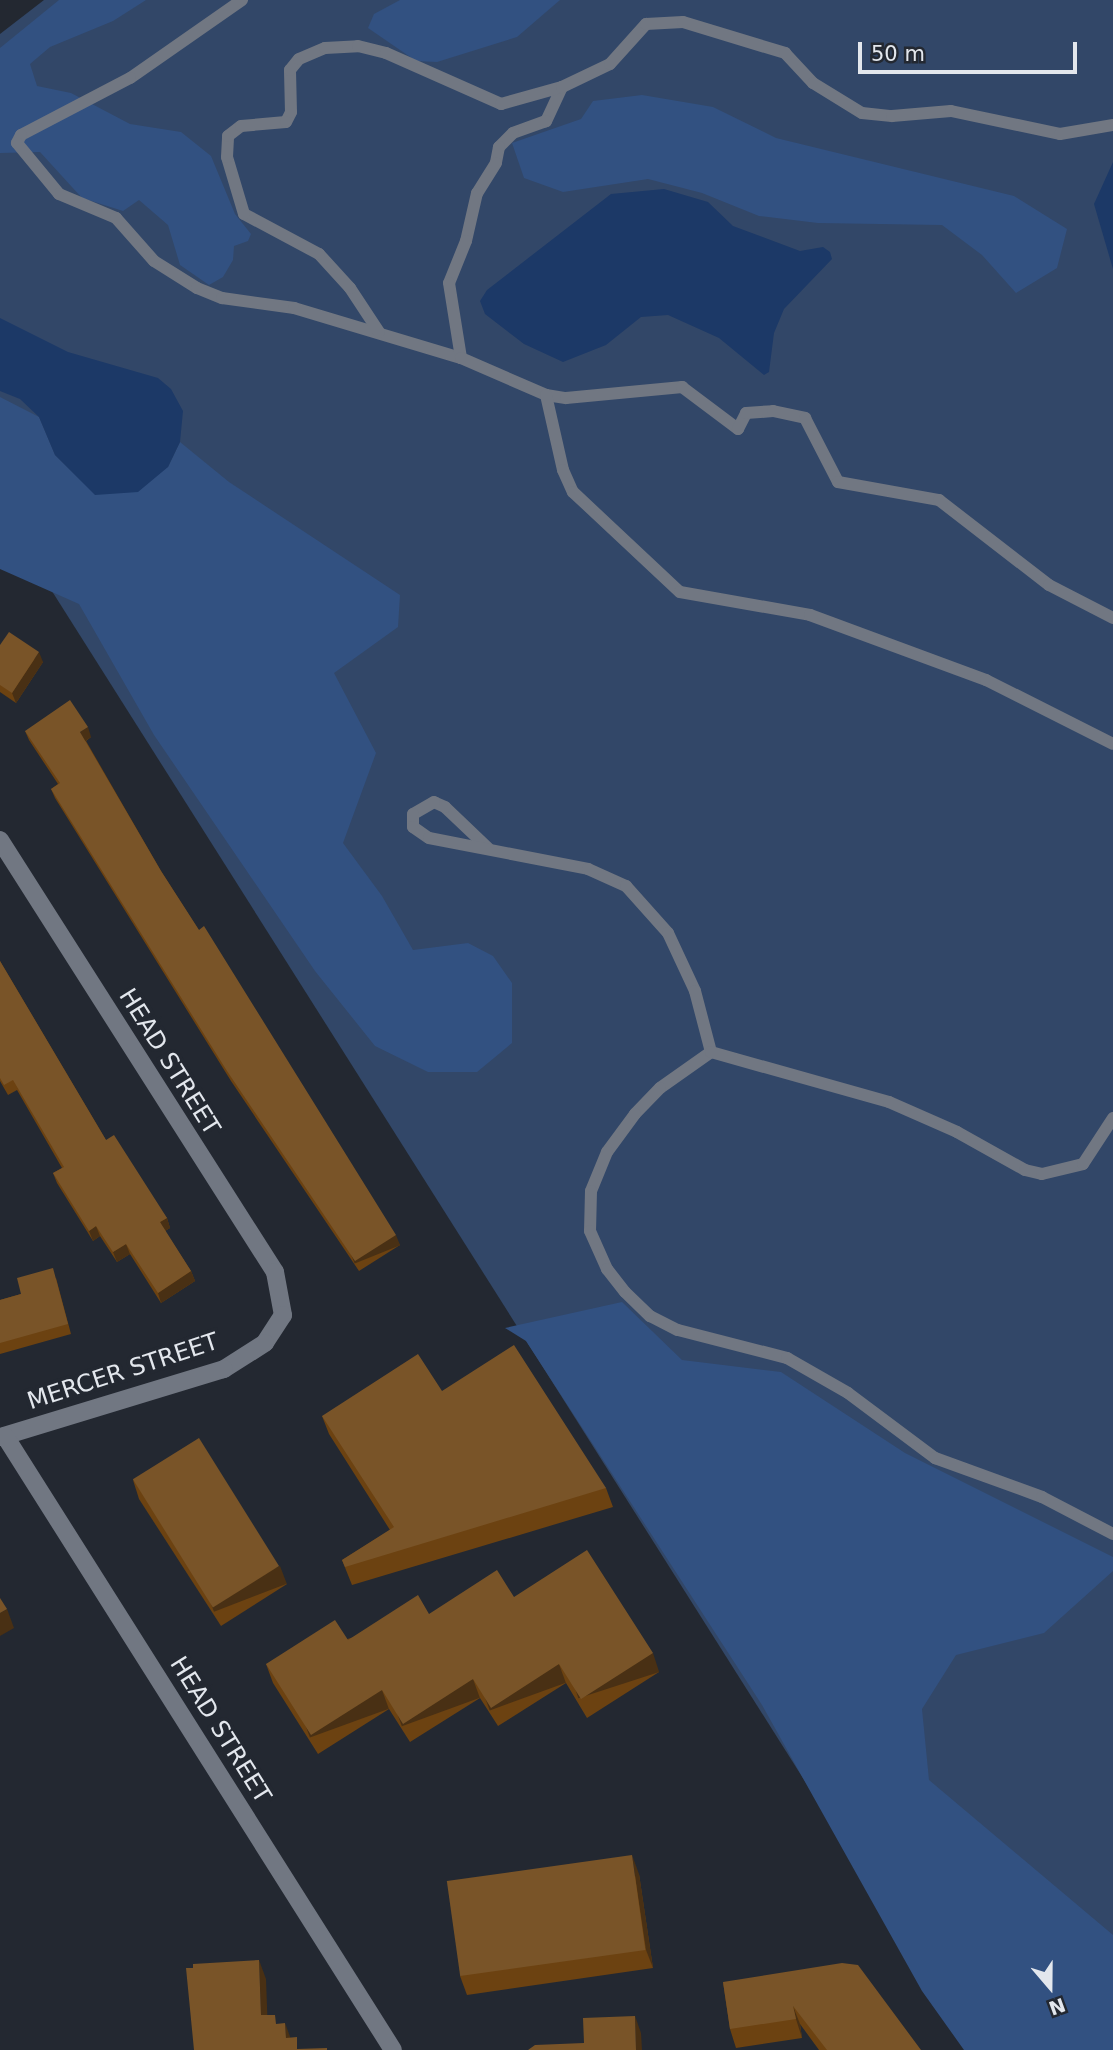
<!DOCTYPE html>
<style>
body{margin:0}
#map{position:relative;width:1113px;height:2050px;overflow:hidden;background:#232831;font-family:"DejaVu Sans",sans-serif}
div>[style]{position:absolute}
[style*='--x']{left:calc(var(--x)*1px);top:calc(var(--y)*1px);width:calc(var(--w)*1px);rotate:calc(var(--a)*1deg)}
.green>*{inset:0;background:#324768}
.forest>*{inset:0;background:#325181}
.water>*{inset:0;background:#1c3967}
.lane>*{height:12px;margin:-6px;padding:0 6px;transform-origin:6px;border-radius:6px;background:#717782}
.street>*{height:18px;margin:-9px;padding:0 9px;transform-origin:9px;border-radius:9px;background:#717782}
.wall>*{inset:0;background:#6c4211}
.shaded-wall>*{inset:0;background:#493014;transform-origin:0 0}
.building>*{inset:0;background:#795428;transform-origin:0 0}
span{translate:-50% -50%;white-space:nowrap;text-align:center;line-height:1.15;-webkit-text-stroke:7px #232831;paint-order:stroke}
.street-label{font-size:24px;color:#e3e7ed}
.north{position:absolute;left:1015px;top:1952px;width:70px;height:70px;-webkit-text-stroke:5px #232831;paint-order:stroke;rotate:160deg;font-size:19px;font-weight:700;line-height:28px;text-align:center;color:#e3e7ed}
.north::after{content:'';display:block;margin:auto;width:24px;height:32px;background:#e3e7ed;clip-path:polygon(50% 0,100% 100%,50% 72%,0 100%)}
.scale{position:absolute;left:858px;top:42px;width:219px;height:32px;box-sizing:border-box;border:4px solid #e3e7ed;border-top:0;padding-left:9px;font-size:21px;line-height:24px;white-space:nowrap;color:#e3e7ed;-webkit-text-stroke:5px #232831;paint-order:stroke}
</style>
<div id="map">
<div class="green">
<i style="clip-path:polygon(44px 0,1113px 0,1113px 2050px,975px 2050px,0 509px,0 34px)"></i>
</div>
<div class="forest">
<i style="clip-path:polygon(59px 0,146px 0,113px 21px,50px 47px,30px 64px,37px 86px,71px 93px,130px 124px,181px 132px,211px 156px,235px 214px,251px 234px,248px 241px,234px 246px,233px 260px,223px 277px,209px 285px,180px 265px,168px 225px,139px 200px,123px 211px,82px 198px,40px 152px,0 153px,0 48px)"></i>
<i style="clip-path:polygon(400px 0,560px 0,517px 37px,437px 62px,416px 61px,368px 28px,374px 14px)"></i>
<i style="clip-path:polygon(642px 95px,713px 107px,776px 138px,1014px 196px,1067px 229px,1057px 268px,1016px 293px,982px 255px,942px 225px,818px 223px,759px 216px,702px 193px,648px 179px,563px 192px,524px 178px,512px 143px,581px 119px,593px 101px)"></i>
<i style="clip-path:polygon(0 397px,39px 417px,55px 455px,95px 494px,168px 467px,180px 442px,229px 482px,400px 595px,398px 627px,334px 673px,376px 753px,343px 843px,382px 896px,413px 950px,468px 943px,493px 956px,512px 983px,512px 1043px,477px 1072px,428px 1072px,375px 1046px,315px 971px,154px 735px,79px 604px,0 569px)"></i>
<i style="clip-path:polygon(622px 1302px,682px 1360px,781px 1372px,905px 1453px,1113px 1557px,1113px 1571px,1044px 1633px,956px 1655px,922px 1709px,929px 1780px,1113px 1935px,1113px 2050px,964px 2050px,922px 1991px,762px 1705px,526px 1341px,505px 1328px)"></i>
</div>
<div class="water">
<i style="clip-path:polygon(1113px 162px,1113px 269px,1094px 204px)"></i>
<i style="clip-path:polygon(664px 189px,708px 202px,733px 226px,800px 251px,823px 247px,830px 252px,832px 259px,784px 309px,774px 333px,769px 372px,764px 375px,719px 338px,668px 315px,641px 317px,606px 345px,563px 362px,524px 344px,485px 314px,480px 301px,487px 290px,611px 194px)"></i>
<i style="clip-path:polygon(0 318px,68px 352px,158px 378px,171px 389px,183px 411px,180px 442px,168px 467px,138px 492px,95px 495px,55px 455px,39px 417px,20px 399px,0 391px)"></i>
</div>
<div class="lane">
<i style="--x:242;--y:0;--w:136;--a:145.1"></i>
<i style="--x:130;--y:78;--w:123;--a:152.4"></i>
<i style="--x:21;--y:135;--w:9;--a:117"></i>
<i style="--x:17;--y:143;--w:66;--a:50.5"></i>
<i style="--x:59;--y:194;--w:62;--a:22.8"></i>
<i style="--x:116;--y:218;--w:57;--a:48.5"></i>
<i style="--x:154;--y:261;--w:51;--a:32.1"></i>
<i style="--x:197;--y:288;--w:27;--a:22"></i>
<i style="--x:222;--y:298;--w:73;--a:7.9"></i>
<i style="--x:294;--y:308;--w:174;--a:16.7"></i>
<i style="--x:562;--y:87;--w:38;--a:115"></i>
<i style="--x:546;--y:121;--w:35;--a:160"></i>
<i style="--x:513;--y:133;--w:20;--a:135"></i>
<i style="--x:499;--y:147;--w:16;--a:101"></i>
<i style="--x:496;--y:163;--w:36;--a:122"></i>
<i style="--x:477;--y:193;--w:49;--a:102.9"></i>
<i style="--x:466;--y:241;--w:45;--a:112"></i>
<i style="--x:449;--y:283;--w:76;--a:80.9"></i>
<i style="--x:461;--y:358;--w:93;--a:23.5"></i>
<i style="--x:546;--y:395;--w:20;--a:9"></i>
<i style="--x:566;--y:398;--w:117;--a:-5.4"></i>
<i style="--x:682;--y:387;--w:70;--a:36.9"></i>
<i style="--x:738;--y:429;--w:18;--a:-63"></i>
<i style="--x:746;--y:413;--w:27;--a:-4"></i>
<i style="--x:773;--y:411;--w:33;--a:12"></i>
<i style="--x:805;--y:418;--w:72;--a:62.7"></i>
<i style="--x:838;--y:482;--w:103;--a:10.1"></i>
<i style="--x:939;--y:500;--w:139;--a:37.7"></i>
<i style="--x:1049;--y:585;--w:72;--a:27.3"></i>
<i style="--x:379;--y:332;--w:53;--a:-123.4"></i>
<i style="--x:350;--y:288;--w:46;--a:-132.4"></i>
<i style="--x:319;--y:254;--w:85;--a:-151.9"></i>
<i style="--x:244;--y:214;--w:59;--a:-106.6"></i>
<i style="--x:227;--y:157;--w:21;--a:-87"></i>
<i style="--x:228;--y:136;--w:16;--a:-38"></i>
<i style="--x:241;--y:126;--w:45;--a:-5.1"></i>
<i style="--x:286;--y:122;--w:11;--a:-63"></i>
<i style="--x:291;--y:112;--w:42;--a:-91.4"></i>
<i style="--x:290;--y:70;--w:14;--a:-51"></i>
<i style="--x:299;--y:59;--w:28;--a:-23"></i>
<i style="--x:325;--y:48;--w:33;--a:-3"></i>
<i style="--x:358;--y:46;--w:29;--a:14"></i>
<i style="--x:386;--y:53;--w:126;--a:23.9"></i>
<i style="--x:501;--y:104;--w:63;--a:-15.6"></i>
<i style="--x:562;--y:87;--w:53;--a:-25.6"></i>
<i style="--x:610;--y:64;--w:54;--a:-48"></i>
<i style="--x:646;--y:24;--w:37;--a:-3"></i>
<i style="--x:683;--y:22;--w:107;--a:16.9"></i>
<i style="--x:785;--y:53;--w:41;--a:47"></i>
<i style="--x:813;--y:83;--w:57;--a:31.5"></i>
<i style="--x:862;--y:113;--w:30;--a:6"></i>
<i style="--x:892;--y:116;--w:59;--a:-4.8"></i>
<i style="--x:951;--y:111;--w:111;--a:11.9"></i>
<i style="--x:1060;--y:134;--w:54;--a:-9.6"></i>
<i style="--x:546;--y:395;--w:77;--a:77.2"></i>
<i style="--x:563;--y:470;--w:24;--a:66"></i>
<i style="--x:573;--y:492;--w:146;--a:43.1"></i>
<i style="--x:680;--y:592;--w:132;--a:10"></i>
<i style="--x:810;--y:615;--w:188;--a:20.3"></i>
<i style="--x:986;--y:680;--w:142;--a:26.7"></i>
<i style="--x:488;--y:848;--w:59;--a:-136.4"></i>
<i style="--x:445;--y:807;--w:12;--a:-156"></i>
<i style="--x:434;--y:802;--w:24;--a:150"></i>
<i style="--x:413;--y:814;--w:13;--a:90"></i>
<i style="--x:413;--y:827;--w:19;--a:35"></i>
<i style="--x:429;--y:838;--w:162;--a:11"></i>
<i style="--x:588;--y:869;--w:42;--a:24.1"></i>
<i style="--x:626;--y:886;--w:63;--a:48.2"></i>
<i style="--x:668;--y:933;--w:64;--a:65"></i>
<i style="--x:695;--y:991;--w:63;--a:75.3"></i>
<i style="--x:711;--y:1052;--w:62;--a:144.8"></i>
<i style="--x:660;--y:1088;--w:36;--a:134"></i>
<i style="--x:635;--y:1114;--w:47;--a:126.4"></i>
<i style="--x:607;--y:1152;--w:42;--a:112.3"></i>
<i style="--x:591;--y:1191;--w:40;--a:91.4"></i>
<i style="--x:590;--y:1231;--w:42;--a:65.9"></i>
<i style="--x:607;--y:1269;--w:29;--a:52"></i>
<i style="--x:625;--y:1292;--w:35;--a:44"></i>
<i style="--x:650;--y:1316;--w:31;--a:27"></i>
<i style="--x:678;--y:1330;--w:113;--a:14.4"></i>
<i style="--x:787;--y:1358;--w:70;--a:29.8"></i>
<i style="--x:848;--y:1393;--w:109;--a:36.8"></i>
<i style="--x:935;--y:1458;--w:114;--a:20"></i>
<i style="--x:1042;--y:1497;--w:80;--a:27.5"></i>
<i style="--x:711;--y:1052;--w:185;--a:15.7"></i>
<i style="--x:889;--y:1102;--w:74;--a:23.8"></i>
<i style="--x:957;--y:1132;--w:78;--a:29.2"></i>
<i style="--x:1025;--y:1170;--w:17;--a:13"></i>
<i style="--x:1042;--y:1174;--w:42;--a:-13.7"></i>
<i style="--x:1083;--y:1164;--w:55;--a:-56.9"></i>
</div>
<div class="street">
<i style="--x:0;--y:840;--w:512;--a:57.52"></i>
<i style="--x:275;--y:1272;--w:44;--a:79.5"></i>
<i style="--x:283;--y:1315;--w:33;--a:123"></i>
<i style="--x:265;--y:1343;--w:49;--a:147.6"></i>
<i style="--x:224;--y:1369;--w:234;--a:163.1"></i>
<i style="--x:5;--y:1436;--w:726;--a:57.71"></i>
</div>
<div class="wall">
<i style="clip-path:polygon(0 645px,43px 662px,16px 703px,0 692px)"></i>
<i style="clip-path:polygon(25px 731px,91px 737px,86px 741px,161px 871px,400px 1245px,359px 1271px,231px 1081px,55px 798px,51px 789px,58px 784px,29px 740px)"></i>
<i style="clip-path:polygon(0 961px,106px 1140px,167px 1218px,170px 1228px,165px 1231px,191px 1271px,195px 1281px,161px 1303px,130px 1254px,117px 1262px,100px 1236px,93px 1241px,57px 1183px,53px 1173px,62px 1168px,17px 1090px,8px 1095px,0 1081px)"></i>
<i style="clip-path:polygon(56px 1278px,71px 1334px,0 1354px,0 1300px,21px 1294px)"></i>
<i style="clip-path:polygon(442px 1391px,606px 1488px,613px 1507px,352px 1585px,342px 1560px,390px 1530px,329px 1434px,322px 1416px)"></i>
<i style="clip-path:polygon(133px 1480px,287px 1584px,221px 1626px,139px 1499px)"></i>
<i style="clip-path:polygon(514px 1597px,659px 1672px,587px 1718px,566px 1683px,498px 1726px,480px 1698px,410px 1742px,389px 1709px,318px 1754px,273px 1683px,266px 1664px,429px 1614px)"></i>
<i style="clip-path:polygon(639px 1874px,653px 1968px,467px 1995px,460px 1976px)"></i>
<i style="clip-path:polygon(723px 1982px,921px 2050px,819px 2050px,800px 2024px,802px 2038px,736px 2048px,730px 2029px)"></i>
</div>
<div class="shaded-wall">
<i style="clip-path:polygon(39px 652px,43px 662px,16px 703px,12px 693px)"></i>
<i style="clip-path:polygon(88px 727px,91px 737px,84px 742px,80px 732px)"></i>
<i style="clip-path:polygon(167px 1218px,170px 1228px,163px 1232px,160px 1222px)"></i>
<i style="clip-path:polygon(96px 1226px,100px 1236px,93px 1241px,89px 1231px)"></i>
<i style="left:396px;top:1235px;width:11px;height:49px;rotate:68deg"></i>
<i style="clip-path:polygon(126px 1244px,130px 1254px,117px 1262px,113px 1252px)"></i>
<i style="clip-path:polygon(191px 1271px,195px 1281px,161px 1303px,158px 1293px)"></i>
<i style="left:280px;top:1566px;width:19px;height:78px;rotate:69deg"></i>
<i style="clip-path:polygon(7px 1609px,14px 1628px,0 1636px,0 1613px)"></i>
<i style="left:653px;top:1653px;width:20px;height:85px;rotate:72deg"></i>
<i style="left:559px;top:1664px;width:20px;height:81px;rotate:70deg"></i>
<i style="left:473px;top:1679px;width:20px;height:83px;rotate:70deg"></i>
<i style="left:382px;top:1690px;width:20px;height:84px;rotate:70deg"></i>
<i style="clip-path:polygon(632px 1855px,639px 1874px,653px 1968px,646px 1950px)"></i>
<i style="clip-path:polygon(259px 1960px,266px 1979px,268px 2034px,261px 2015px)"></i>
<i style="clip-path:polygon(793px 2006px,800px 2024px,802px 2038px,796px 2019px)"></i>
<i style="clip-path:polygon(635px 2016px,641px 2033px,642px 2050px,636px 2050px)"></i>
<i style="clip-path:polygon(285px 2023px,292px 2042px,286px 2038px)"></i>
</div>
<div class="building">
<i style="clip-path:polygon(9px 632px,39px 652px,12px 693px,0 685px,0 645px)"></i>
<i style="clip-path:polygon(70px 700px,88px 727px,80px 732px,161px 871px,199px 930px,204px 926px,396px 1235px,355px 1261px,227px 1071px,51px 789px,60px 783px,25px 731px)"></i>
<i style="clip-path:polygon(0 961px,106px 1140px,114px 1135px,167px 1218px,160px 1222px,191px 1271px,158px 1293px,126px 1244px,113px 1252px,96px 1226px,89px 1231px,53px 1173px,64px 1167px,13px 1080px,4px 1085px,0 1078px)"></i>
<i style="clip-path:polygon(53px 1268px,68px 1324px,0 1343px,0 1300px,21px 1294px,17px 1278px)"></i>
<i style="clip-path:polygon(514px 1345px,606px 1488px,345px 1567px,342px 1560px,394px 1527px,322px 1416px,418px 1354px,442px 1391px)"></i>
<i style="left:199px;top:1438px;width:151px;height:78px;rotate:58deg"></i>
<i style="clip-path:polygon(587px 1550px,653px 1653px,581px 1699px,559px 1664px,491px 1708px,473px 1679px,403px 1724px,382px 1690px,311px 1735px,266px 1664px,335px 1620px,348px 1640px,418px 1595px,429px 1614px,497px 1570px,514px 1597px)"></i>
<i style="clip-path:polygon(0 1598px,7px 1609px,0 1613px)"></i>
<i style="left:632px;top:1855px;width:96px;height:187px;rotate:82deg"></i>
<i style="clip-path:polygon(259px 1960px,261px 2015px,275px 2015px,276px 2024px,285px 2023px,286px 2038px,297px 2037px,297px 2049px,327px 2048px,327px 2050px,194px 2050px,186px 1968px,193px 1968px,193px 1964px)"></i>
<i style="clip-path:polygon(842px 1963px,858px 1965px,921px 2050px,827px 2050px,793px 2006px,796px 2019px,730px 2029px,723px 1982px)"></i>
<i style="clip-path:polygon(635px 2016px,636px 2050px,528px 2050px,535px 2045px,584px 2043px,583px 2018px)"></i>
</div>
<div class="street-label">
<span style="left:169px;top:1062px;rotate:58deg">HEAD STREET</span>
<span style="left:123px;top:1372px;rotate:-18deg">MERCER STREET</span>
<span style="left:220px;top:1730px;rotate:58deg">HEAD STREET</span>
</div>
<div class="north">N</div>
<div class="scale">50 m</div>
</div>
